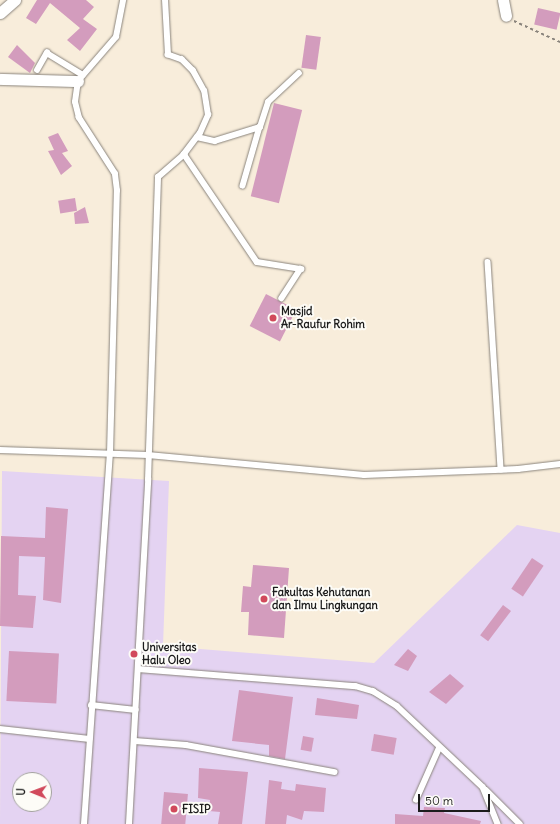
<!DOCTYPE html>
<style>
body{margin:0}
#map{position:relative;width:560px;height:824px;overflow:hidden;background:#f8eddb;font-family:Delius,sans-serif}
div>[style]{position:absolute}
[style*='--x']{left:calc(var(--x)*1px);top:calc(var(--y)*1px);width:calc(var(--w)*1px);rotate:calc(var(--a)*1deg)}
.built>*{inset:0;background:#e4d3f2}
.building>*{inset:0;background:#d39cbd;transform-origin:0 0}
.path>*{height:1.5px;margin-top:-0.75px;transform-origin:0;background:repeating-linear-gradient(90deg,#8a847c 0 3px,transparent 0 6px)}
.roads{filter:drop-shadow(0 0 1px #8a847c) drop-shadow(0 0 1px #8a847c)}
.lane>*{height:5.5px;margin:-2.75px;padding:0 2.75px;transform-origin:2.75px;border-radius:2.75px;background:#fff}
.street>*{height:11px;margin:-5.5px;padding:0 5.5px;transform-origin:5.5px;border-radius:5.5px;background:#fff}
.dots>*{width:11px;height:11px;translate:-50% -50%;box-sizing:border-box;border:2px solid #fdfcf7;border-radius:50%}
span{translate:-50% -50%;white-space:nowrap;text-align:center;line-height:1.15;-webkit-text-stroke:4px #fdfcf7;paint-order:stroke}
.poi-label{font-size:11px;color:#1c1c1c;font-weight:700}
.left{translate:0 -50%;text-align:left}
.north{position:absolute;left:12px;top:772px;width:40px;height:40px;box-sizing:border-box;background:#fdfcf7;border:1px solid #a3a29f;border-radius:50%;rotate:271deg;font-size:11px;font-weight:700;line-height:16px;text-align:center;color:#1c1c1c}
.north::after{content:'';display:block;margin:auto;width:14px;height:18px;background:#d1495b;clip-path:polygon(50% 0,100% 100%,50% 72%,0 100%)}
.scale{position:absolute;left:418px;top:794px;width:72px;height:18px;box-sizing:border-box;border:2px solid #1c1c1c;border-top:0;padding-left:5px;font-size:12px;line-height:14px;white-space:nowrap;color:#1c1c1c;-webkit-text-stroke:3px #fdfcf7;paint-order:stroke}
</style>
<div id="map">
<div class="built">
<i style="clip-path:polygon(evenodd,2px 471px,169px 481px,163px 646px,374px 663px,517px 525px,560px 533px,560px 824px,0 824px,2px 471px,20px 780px,44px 780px,44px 804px,20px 804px,20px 780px)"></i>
</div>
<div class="building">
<i style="clip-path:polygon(37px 0,86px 0,94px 7px,83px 19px,97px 29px,80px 51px,67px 40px,80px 28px,50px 3px,36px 24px,26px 18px)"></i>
<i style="left:538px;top:8px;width:23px;height:17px;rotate:13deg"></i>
<i style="left:306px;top:35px;width:15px;height:33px;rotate:8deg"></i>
<i style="clip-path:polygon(17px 45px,35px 63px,30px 73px,8px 57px)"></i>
<i style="left:274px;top:103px;width:29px;height:96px;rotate:14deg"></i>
<i style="clip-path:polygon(58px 133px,68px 151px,62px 153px,72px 166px,61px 175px,48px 151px,54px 150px,48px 137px)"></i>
<i style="left:75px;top:198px;width:13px;height:17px;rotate:81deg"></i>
<i style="clip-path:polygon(85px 207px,89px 223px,75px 224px,74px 213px)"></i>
<i style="left:266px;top:294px;width:34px;height:36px;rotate:27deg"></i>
<i style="clip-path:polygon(46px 507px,68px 509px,61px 603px,43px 600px,45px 557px,19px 556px,18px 595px,36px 596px,33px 628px,0 626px,1px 536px,45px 538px)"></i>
<i style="left:532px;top:558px;width:14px;height:37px;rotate:34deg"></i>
<i style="clip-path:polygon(253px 565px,289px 568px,284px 638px,248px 635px,249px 612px,241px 612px,243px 586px,251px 587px)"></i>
<i style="left:503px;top:605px;width:10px;height:38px;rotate:37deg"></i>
<i style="clip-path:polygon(408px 649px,417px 656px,408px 671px,394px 665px)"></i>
<i style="left:9px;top:651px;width:50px;height:50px;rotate:3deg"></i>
<i style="clip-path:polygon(450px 674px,464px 686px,446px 704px,429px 692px)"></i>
<i style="clip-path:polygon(239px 690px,293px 697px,285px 759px,269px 756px,269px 745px,232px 741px)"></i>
<i style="clip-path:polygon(317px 698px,359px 705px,357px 719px,315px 715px)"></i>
<i style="left:374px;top:734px;width:23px;height:17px;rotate:10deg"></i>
<i style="left:303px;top:736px;width:11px;height:14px;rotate:10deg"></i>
<i style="clip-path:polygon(199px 768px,248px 772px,242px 824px,218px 824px,220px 812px,209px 811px,210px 800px,198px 798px)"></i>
<i style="clip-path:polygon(269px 780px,282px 782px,281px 789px,295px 791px,296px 784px,326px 788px,324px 812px,304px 811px,302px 820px,287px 815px,286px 824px,265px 824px)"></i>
<i style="left:164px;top:792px;width:24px;height:32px;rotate:5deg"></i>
<i style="clip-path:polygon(424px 807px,445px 808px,444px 813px,481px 821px,480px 824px,395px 824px,395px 814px,423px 816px)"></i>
</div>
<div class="path">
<i style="--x:514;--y:21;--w:51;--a:24.5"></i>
</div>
<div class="roads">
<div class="lane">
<i style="--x:37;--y:70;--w:20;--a:-60"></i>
<i style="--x:47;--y:53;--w:42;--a:31.4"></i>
<i style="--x:260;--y:127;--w:26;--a:-72"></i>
<i style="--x:268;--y:102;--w:42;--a:-43.1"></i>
<i style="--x:197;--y:137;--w:18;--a:13"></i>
<i style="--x:215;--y:141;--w:47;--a:-17.3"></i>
<i style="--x:260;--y:127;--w:61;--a:106.1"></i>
<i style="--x:184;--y:154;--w:130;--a:55.9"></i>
<i style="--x:257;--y:262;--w:45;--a:9"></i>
<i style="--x:301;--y:269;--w:35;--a:123"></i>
<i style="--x:488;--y:262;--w:208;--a:86.4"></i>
<i style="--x:0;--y:450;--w:148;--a:1.9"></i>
<i style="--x:148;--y:455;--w:217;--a:5.3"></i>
<i style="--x:364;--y:475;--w:154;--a:-2.2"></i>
<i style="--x:518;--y:469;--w:42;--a:-6.8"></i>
<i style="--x:138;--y:669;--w:218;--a:4.5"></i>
<i style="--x:355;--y:686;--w:19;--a:16"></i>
<i style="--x:373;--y:691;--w:28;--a:32"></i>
<i style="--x:397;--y:706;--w:118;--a:43.3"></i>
<i style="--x:483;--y:787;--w:40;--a:68"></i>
<i style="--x:91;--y:705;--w:45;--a:6.3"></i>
<i style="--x:0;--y:729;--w:90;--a:6.4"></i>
<i style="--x:135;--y:741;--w:51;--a:4.5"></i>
<i style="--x:186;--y:745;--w:151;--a:10.3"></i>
<i style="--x:486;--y:790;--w:48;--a:45"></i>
<i style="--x:416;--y:800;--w:57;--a:-66.1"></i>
<i style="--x:84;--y:824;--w:371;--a:-86"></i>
<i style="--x:110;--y:454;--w:263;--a:-88.5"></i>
<i style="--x:117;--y:191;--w:17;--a:-97"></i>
<i style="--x:115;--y:174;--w:67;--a:-122.7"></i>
<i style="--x:79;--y:118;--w:16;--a:-104"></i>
<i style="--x:75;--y:102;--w:21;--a:-82"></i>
<i style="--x:78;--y:81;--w:58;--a:-49.2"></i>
<i style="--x:116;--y:37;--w:38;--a:-79"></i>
<i style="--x:129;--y:824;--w:345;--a:-86.8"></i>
<i style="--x:148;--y:480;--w:303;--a:-88.1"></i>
<i style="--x:158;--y:177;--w:35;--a:-41"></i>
<i style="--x:184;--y:154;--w:26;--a:-53"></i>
<i style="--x:200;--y:133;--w:20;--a:-66"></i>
<i style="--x:208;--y:115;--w:24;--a:-99"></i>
<i style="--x:204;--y:91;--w:23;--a:-119"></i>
<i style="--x:193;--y:71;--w:16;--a:-135"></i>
<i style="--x:182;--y:60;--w:15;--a:-160"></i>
<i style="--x:168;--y:55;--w:55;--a:-93.1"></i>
</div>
<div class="street">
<i style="--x:503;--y:0;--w:16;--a:79"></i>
<i style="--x:0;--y:13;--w:20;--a:-41"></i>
<i style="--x:0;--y:79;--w:78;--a:1.5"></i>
</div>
</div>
<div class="dots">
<i style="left:273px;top:318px;background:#d1495b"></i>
<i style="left:264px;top:599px;background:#d1495b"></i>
<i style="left:134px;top:654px;background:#d1495b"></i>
<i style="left:174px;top:809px;background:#d1495b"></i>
</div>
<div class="poi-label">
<span class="left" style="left:281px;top:318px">Masjid<br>Ar-Raufur Rohim</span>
<span class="left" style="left:272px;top:599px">Fakultas Kehutanan<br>dan Ilmu Lingkungan</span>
<span class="left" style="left:142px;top:654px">Universitas<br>Halu Oleo</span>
<span class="left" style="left:182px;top:809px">FISIP</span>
</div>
<div class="north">U</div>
<div class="scale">50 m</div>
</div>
